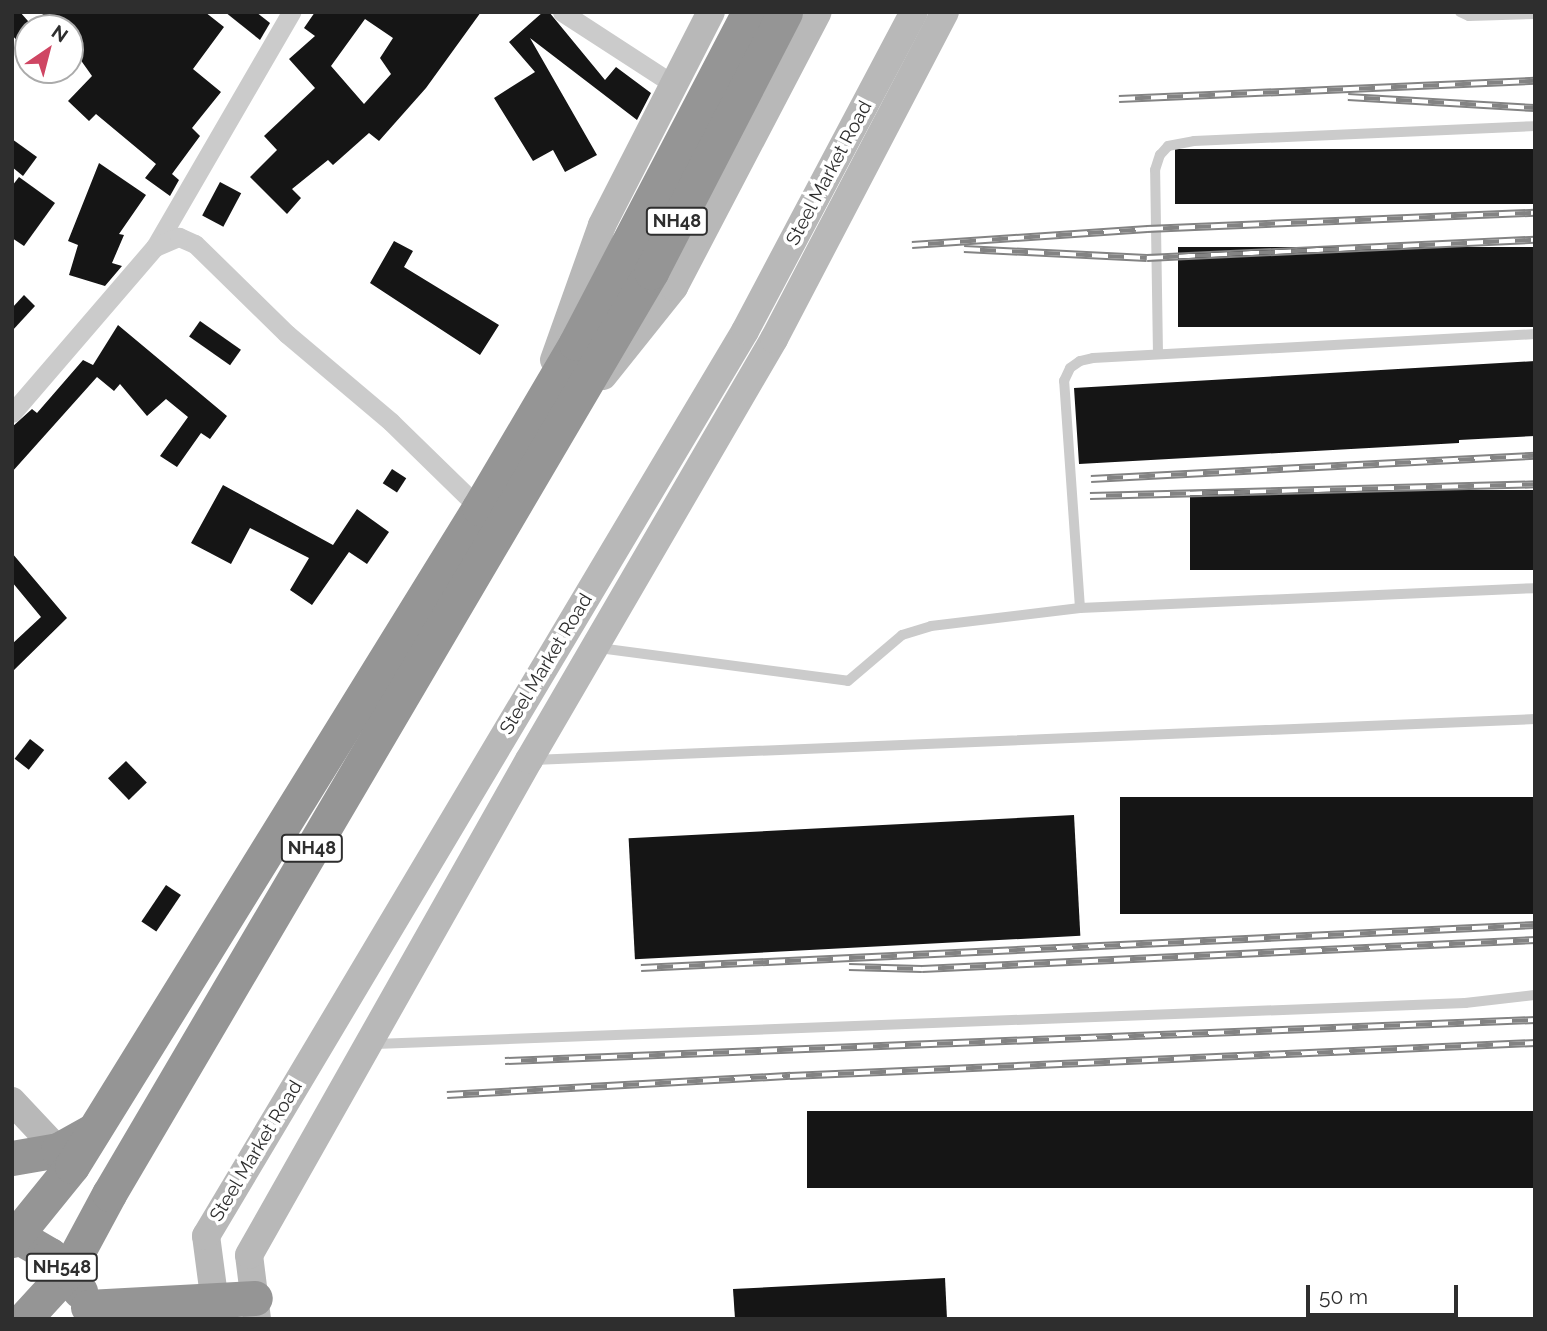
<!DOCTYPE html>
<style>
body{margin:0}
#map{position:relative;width:1547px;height:1331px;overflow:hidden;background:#fff;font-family:Raleway,sans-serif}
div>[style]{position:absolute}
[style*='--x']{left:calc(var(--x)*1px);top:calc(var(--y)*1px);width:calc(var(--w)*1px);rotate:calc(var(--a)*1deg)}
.building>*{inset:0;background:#151515;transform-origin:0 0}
.lane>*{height:10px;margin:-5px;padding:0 5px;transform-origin:5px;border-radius:5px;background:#cbcbcb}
.street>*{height:19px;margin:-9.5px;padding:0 9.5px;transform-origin:9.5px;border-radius:9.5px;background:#cbcbcb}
.secondary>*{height:28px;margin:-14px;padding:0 14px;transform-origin:14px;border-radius:14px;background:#b8b8b8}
.highway>*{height:35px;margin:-17.5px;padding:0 17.5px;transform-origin:17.5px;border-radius:17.5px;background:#959595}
.rail>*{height:8px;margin-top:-4px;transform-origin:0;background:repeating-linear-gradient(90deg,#fff 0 16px,#838383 0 32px);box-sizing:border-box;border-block:2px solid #838383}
span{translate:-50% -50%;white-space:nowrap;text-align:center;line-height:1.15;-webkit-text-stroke:7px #fff;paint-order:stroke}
.shield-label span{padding:2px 5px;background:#fff;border:2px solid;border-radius:5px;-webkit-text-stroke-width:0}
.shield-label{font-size:18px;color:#2e2e2e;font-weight:700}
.street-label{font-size:19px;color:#2e2e2e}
.frame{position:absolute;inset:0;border:14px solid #2e2e2e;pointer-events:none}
.north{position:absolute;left:14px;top:14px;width:70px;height:70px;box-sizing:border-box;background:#fff;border:2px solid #ababab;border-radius:50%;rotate:35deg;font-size:19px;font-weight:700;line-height:28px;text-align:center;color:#2e2e2e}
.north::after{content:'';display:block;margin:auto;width:24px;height:32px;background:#cf4663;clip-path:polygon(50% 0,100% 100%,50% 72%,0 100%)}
.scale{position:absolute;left:1306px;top:1285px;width:152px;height:32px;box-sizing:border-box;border:4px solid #2e2e2e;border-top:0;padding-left:9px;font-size:21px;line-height:24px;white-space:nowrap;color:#2e2e2e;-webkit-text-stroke:5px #fff;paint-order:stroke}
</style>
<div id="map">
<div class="building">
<i style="clip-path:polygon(12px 12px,20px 12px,28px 21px,28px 26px,46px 12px,205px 12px,224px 27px,193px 69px,221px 92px,192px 128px,200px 136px,172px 174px,179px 180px,170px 196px,145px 178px,156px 164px,96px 114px,89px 121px,68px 101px,92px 76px,70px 45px,70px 28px,28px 28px,28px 53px,12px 35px)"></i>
<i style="clip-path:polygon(225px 12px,256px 12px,270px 23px,260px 40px)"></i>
<i style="clip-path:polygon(evenodd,315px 12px,481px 12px,426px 88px,379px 141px,369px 133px,333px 165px,328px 160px,292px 189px,301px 198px,287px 214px,250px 177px,277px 150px,264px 136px,315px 88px,289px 59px,315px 36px,304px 28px,315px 12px,365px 19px,393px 38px,380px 58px,391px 74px,364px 104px,331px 66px,365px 19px)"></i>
<i style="clip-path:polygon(543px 12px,549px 12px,605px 80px,616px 67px,651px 93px,637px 120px,530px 38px,597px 155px,565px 172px,553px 150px,533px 161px,494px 98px,535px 72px,509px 42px)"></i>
<i style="clip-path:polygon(12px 139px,37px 157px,23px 176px,12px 167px)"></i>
<i style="left:1535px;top:149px;width:55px;height:360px;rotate:90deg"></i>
<i style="clip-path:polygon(99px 163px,146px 195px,119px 234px,124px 235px,112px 263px,122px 266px,105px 286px,69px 275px,78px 245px,68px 241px)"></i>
<i style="clip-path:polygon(19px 177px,55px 203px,24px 246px,12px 238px,12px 186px)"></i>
<i style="left:220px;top:182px;width:24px;height:38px;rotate:28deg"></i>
<i style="clip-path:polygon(394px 241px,413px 251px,404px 267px,499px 325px,480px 355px,370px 283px)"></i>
<i style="left:1535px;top:247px;width:80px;height:357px;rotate:90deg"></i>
<i style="clip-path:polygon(24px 295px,35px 306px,12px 331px,12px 308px)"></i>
<i style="left:200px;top:321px;width:50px;height:19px;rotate:35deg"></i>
<i style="clip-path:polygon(118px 325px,227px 416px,210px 439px,201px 433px,177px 467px,160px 456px,188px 417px,166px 399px,147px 416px,120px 384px,114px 391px,97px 377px,12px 472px,12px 427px,32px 409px,37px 413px,83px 360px,93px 365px)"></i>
<i style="clip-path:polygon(1535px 361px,1535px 436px,1459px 440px,1459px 443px,1079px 464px,1074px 388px)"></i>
<i style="left:392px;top:469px;width:17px;height:17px;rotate:33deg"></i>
<i style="clip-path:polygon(223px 485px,333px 545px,357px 509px,389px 532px,367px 564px,349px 552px,312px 605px,290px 590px,309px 558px,250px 528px,231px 564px,191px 543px)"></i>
<i style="left:1535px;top:490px;width:80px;height:345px;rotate:90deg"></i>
<i style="clip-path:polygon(12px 553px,67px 618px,12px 672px,12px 644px,41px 617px,12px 582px)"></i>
<i style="left:30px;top:739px;width:18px;height:25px;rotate:38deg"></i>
<i style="left:126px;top:761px;width:30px;height:25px;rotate:46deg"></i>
<i style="left:1535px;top:797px;width:117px;height:415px;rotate:90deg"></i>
<i style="left:1074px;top:815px;width:121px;height:446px;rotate:87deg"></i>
<i style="left:166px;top:885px;width:18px;height:44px;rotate:34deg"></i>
<i style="left:1535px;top:1111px;width:77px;height:728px;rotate:90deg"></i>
<i style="clip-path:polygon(945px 1278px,947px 1319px,735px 1319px,733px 1289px)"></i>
</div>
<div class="lane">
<i style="--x:1460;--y:12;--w:10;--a:24"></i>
<i style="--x:1469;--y:16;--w:66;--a:-1.7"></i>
<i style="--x:1158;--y:354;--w:184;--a:-90.9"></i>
<i style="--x:1155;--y:170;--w:16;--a:-72"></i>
<i style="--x:1160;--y:155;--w:12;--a:-48"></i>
<i style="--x:1168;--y:146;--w:26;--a:-11"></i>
<i style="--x:1194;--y:141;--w:341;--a:-2.5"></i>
<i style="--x:1080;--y:608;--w:228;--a:-94"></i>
<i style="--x:1064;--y:381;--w:14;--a:-65"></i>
<i style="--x:1070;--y:368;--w:12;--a:-35"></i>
<i style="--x:1080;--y:361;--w:13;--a:-13"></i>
<i style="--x:1093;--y:358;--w:443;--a:-3.1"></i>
<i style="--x:599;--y:648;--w:251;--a:7.5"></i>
<i style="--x:848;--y:681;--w:71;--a:-40.4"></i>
<i style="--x:902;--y:635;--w:30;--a:-17"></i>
<i style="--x:931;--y:626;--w:150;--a:-6.9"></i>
<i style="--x:1080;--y:608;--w:455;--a:-2.5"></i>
<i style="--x:533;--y:760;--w:1003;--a:-2.34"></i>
<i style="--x:375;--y:1044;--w:1091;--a:-2.15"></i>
<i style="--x:1465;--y:1003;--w:70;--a:-6.5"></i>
</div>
<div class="street">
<i style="--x:562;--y:12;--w:132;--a:33"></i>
<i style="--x:155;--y:247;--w:272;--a:-59.9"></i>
<i style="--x:12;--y:413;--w:219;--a:-49.3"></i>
<i style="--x:155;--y:247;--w:26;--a:-23"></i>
<i style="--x:179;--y:237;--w:17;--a:24"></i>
<i style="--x:195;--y:244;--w:129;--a:44.4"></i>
<i style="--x:287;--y:334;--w:136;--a:40.2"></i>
<i style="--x:391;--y:422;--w:123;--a:44.3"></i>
</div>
<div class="secondary">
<i style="--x:554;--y:360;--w:143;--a:-70.4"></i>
<i style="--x:602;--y:225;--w:239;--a:-62.9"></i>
<i style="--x:603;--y:376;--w:114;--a:-51.4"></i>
<i style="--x:674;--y:287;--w:310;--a:-62.4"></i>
<i style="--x:12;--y:1101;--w:67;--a:46.8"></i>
<i style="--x:217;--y:1319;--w:84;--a:-97.5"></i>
<i style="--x:206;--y:1236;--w:1053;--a:-59.22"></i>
<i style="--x:745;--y:331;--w:361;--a:-62.1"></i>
<i style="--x:257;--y:1319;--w:64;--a:-97.1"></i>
<i style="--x:249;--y:1255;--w:569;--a:-60.51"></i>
<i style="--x:529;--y:760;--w:487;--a:-59.8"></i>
<i style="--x:774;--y:339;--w:369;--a:-62.4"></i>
</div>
<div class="highway">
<i style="--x:12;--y:1158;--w:47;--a:-9.9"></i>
<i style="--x:58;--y:1150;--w:41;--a:-29.1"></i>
<i style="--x:12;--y:1233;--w:44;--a:30.1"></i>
<i style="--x:50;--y:1255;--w:47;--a:50.2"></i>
<i style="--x:12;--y:1240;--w:95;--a:-51"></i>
<i style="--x:72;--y:1166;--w:774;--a:-58.26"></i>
<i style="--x:479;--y:508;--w:191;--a:-59.5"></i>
<i style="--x:576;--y:343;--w:373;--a:-62.4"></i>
<i style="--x:88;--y:1307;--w:167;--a:-3.1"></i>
<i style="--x:24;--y:1319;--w:64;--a:-47.5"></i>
<i style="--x:67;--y:1272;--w:89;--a:-61.7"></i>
<i style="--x:109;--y:1194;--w:1070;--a:-59.55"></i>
<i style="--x:651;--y:272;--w:292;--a:-62.7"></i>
</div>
<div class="rail">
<i style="--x:1348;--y:97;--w:187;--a:3.4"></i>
<i style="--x:1119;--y:99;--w:416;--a:-2.5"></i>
<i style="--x:912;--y:245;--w:236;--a:-3.9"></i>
<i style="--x:1147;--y:229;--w:388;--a:-2.4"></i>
<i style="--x:964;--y:249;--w:183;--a:2.8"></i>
<i style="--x:1147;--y:258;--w:388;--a:-2.7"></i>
<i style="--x:1091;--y:479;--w:445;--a:-3"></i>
<i style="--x:1090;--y:496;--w:445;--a:-1.5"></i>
<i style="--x:849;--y:967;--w:73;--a:1.6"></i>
<i style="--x:922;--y:969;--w:614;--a:-2.71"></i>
<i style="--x:641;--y:968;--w:895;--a:-2.75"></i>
<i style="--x:505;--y:1061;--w:1031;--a:-2.28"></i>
<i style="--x:447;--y:1095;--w:344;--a:-3.2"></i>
<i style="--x:790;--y:1076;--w:746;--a:-2.54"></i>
</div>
<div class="shield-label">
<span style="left:677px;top:221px">NH48</span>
<span style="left:312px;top:848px">NH48</span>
<span style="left:62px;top:1267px">NH548</span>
</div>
<div class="street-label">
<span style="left:829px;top:173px;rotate:-62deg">Steel Market Road</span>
<span style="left:546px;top:664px;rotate:-59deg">Steel Market Road</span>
<span style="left:256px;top:1151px;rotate:-59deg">Steel Market Road</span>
</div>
<div class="frame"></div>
<div class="north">N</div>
<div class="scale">50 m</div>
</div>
